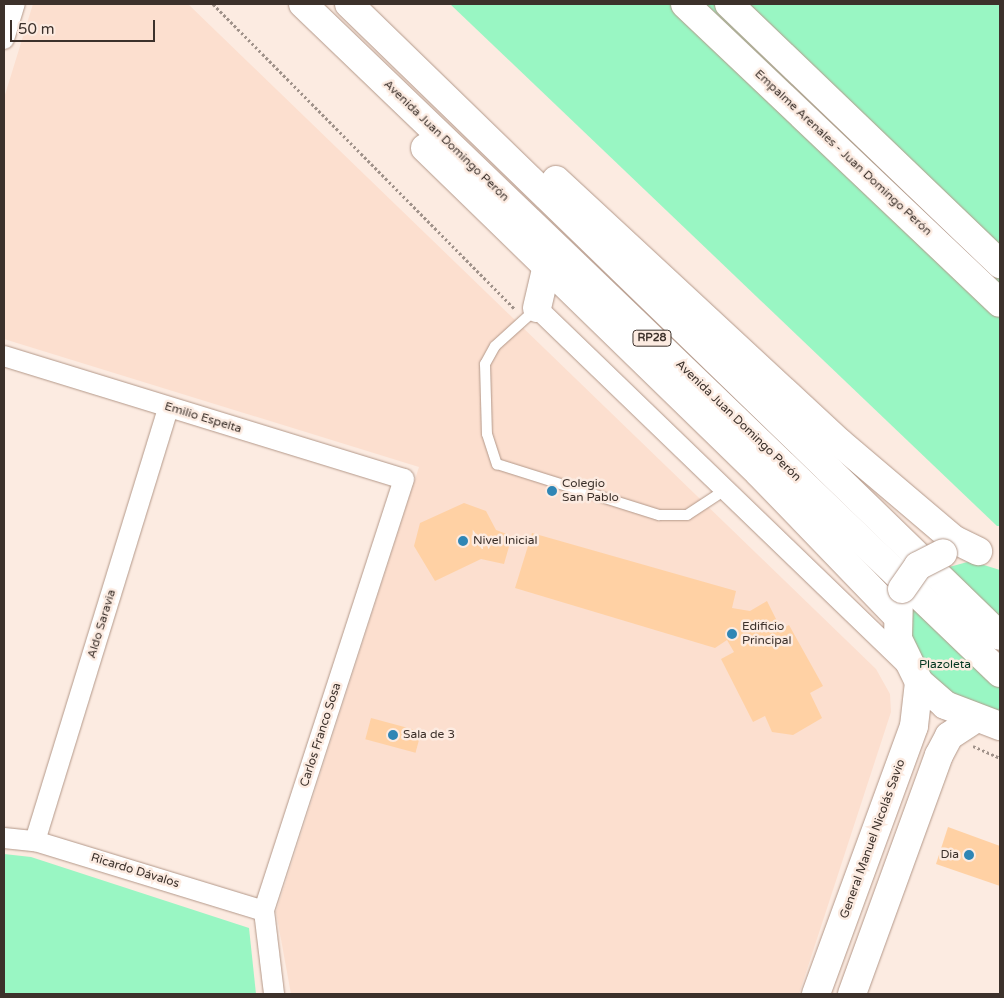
<!DOCTYPE html>
<meta charset="utf-8">
<style>
body{margin:0}
#map{position:relative;width:1004px;height:998px;overflow:hidden;background:#fcebe1;font-family:"Varela Round",sans-serif}
div>[style]{position:absolute}
[style*='--x']{left:calc(var(--x)*1px);top:calc(var(--y)*1px);width:calc(var(--w)*1px);rotate:calc(var(--a)*1deg)}
.built>*{inset:0;background:#fcdfcf}
.green>*{inset:0;background:#99f6c3}
.building>*{inset:0;background:#ffd1a4;transform-origin:0 0}
.path>*{height:3px;margin-top:-1.5px;transform-origin:0;background:repeating-linear-gradient(90deg,#a0928a 0 2.5px,transparent 0 5px)}
.roads{filter:drop-shadow(0 0 1px #b39889) drop-shadow(0 0 1px #b39889)}
.service>*{height:10px;margin:-5px;padding:0 5px;transform-origin:5px;border-radius:5px;background:#fff}
.minor>*{height:20px;margin:-10px;padding:0 10px;transform-origin:10px;border-radius:10px;background:#fff}
.secondary>*{height:28px;margin:-14px;padding:0 14px;transform-origin:14px;border-radius:14px;background:#fff}
.primary>*{height:28px;margin:-14px;padding:0 14px;transform-origin:14px;border-radius:14px;background:#fff}
.bridges{filter:drop-shadow(0 0 1px #b39889) drop-shadow(0 0 1px #b39889)}
.primary-bridge>*{height:28px;margin:-14px;padding:0 14px;transform-origin:14px;border-radius:14px;background:#fff}
.dots>*{width:14px;height:14px;translate:-50% -50%;box-sizing:border-box;border:2px solid #fcebe1;border-radius:50%}
span{translate:-50% -50%;white-space:nowrap;text-align:center;line-height:1.15;-webkit-text-stroke:5px #fcebe1;paint-order:stroke}
.shield-label span{padding:1px 4px;background:#fcebe1;border:1px solid;border-radius:4px;-webkit-text-stroke-width:0}
.shield-label{font-size:11px;color:#3c312b;font-weight:700}
.street-label{font-size:12px;color:#3c312b}
.poi-label{font-size:12px;color:#3c312b}
.left{translate:0 -50%;text-align:left}
.right{translate:-100% -50%;text-align:right}
.park-label{font-size:12px;color:#053721}
.frame{position:absolute;inset:0;border:5px solid #3c312b;pointer-events:none}
.scale{position:absolute;left:10px;top:20px;width:145px;height:22px;box-sizing:border-box;border:2px solid #3c312b;border-top:0;padding-left:6px;font-size:15px;line-height:18px;white-space:nowrap;color:#3c312b;-webkit-text-stroke:4px #fcebe1;paint-order:stroke}
</style>
<div id="map">
<div class="built">
<i style="clip-path:polygon(33px 4px,188px 4px,876px 669px,890px 694px,891px 712px,799px 994px,291px 994px,276px 912px,419px 467px,4px 339px,4px 98px)"></i>
</div>
<div class="green">
<i style="clip-path:polygon(450px 4px,1000px 4px,1000px 526px,997px 526px)"></i>
<i style="clip-path:polygon(971px 561px,1000px 570px,1000px 626px,942px 569px)"></i>
<i style="clip-path:polygon(912px 600px,1000px 687px,1000px 718px,927px 680px,905px 624px)"></i>
<i style="clip-path:polygon(4px 854px,31px 857px,249px 928px,256px 994px,4px 994px)"></i>
</div>
<div class="building">
<i style="clip-path:polygon(464px 503px,486px 511px,496px 530px,512px 536px,504px 564px,481px 559px,435px 581px,414px 546px,420px 523px)"></i>
<i style="clip-path:polygon(532px 533px,736px 591px,732px 608px,750px 611px,767px 601px,781px 629px,789px 625px,823px 686px,810px 693px,822px 718px,793px 735px,772px 732px,765px 716px,753px 722px,721px 659px,734px 652px,727px 640px,715px 648px,515px 588px)"></i>
<i style="left:371px;top:718px;width:52px;height:22px;rotate:15deg"></i>
<i style="clip-path:polygon(948px 827px,1000px 846px,1000px 886px,936px 864px)"></i>
</div>
<div class="path">
<i style="--x:213;--y:4;--w:429;--a:45.3"></i>
<i style="--x:973;--y:746;--w:30;--a:24"></i>
</div>
<div class="roads">
<div class="service">
<i style="--x:536;--y:309;--w:55;--a:137.9"></i>
<i style="--x:495;--y:346;--w:21;--a:119"></i>
<i style="--x:485;--y:364;--w:70;--a:88.4"></i>
<i style="--x:487;--y:434;--w:32;--a:72"></i>
<i style="--x:497;--y:464;--w:170;--a:17.5"></i>
<i style="--x:659;--y:515;--w:28;--a:0"></i>
<i style="--x:687;--y:515;--w:45;--a:-33.3"></i>
</div>
<div class="minor">
<i style="--x:4;--y:39;--w:37;--a:-73"></i>
<i style="--x:537;--y:308;--w:511;--a:43.97"></i>
<i style="--x:4;--y:356;--w:418;--a:17.1"></i>
<i style="--x:404;--y:479;--w:454;--a:108"></i>
<i style="--x:264;--y:911;--w:84;--a:83.1"></i>
<i style="--x:4;--y:838;--w:31;--a:6"></i>
<i style="--x:35;--y:841;--w:239;--a:17"></i>
<i style="--x:35;--y:841;--w:453;--a:-72.9"></i>
</div>
<div class="secondary">
<i style="--x:816;--y:994;--w:285;--a:-69.9"></i>
<i style="--x:914;--y:726;--w:44;--a:-83.5"></i>
<i style="--x:852;--y:994;--w:254;--a:-70"></i>
<i style="--x:939;--y:755;--w:21;--a:-62"></i>
<i style="--x:949;--y:736;--w:31;--a:-33"></i>
</div>
<div class="primary">
<i style="--x:303;--y:4;--w:966;--a:43.83"></i>
<i style="--x:349;--y:4;--w:907;--a:44.15"></i>
<i style="--x:685;--y:4;--w:434;--a:43.5"></i>
<i style="--x:729;--y:4;--w:376;--a:43.8"></i>
<i style="--x:425;--y:148;--w:466;--a:44.2"></i>
<i style="--x:759;--y:473;--w:197;--a:46"></i>
<i style="--x:556;--y:180;--w:387;--a:42.8"></i>
<i style="--x:840;--y:443;--w:148;--a:40.3"></i>
<i style="--x:953;--y:539;--w:28;--a:26"></i>
<i style="--x:537;--y:308;--w:44;--a:-76.9"></i>
<i style="--x:899;--y:597;--w:42;--a:91.4"></i>
<i style="--x:898;--y:639;--w:48;--a:64"></i>
<i style="--x:919;--y:682;--w:35;--a:41"></i>
<i style="--x:945;--y:705;--w:59;--a:20.9"></i>
</div>
</div>
<div class="bridges">
<div class="primary-bridge">
<i style="--x:902;--y:589;--w:28;--a:-55"></i>
<i style="--x:918;--y:566;--w:28;--a:-27"></i>
</div>
</div>
<div class="dots">
<i style="left:552px;top:491px;background:#2f86b5"></i>
<i style="left:463px;top:541px;background:#2f86b5"></i>
<i style="left:732px;top:634px;background:#2f86b5"></i>
<i style="left:393px;top:735px;background:#2f86b5"></i>
<i style="left:969px;top:855px;background:#2f86b5"></i>
</div>
<div class="shield-label">
<span style="left:652px;top:338px">RP28</span>
</div>
<div class="street-label">
<span style="left:446px;top:141px;rotate:44deg">Avenida Juan Domingo Perón</span>
<span style="left:843px;top:153px;rotate:43deg">Empalme Arenales - Juan Domingo Perón</span>
<span style="left:203px;top:418px;rotate:17deg">Emilio Espelta</span>
<span style="left:738px;top:421px;rotate:44deg">Avenida Juan Domingo Perón</span>
<span style="left:102px;top:624px;rotate:-73deg">Aldo Saravia</span>
<span style="left:321px;top:735px;rotate:-72deg">Carlos Franco Sosa</span>
<span style="left:873px;top:839px;rotate:-70deg">General Manuel Nicolás Savio</span>
<span style="left:135px;top:871px;rotate:17deg">Ricardo Dávalos</span>
</div>
<div class="poi-label">
<span class="left" style="left:562px;top:491px">Colegio<br>San Pablo</span>
<span class="left" style="left:473px;top:541px">Nivel Inicial</span>
<span class="left" style="left:742px;top:634px">Edificio<br>Principal</span>
<span class="left" style="left:403px;top:735px">Sala de 3</span>
<span class="right" style="left:959px;top:855px">Dia</span>
</div>
<div class="park-label">
<span style="left:945px;top:665px">Plazoleta</span>
</div>
<div class="frame"></div>
<div class="scale">50 m</div>
</div>
